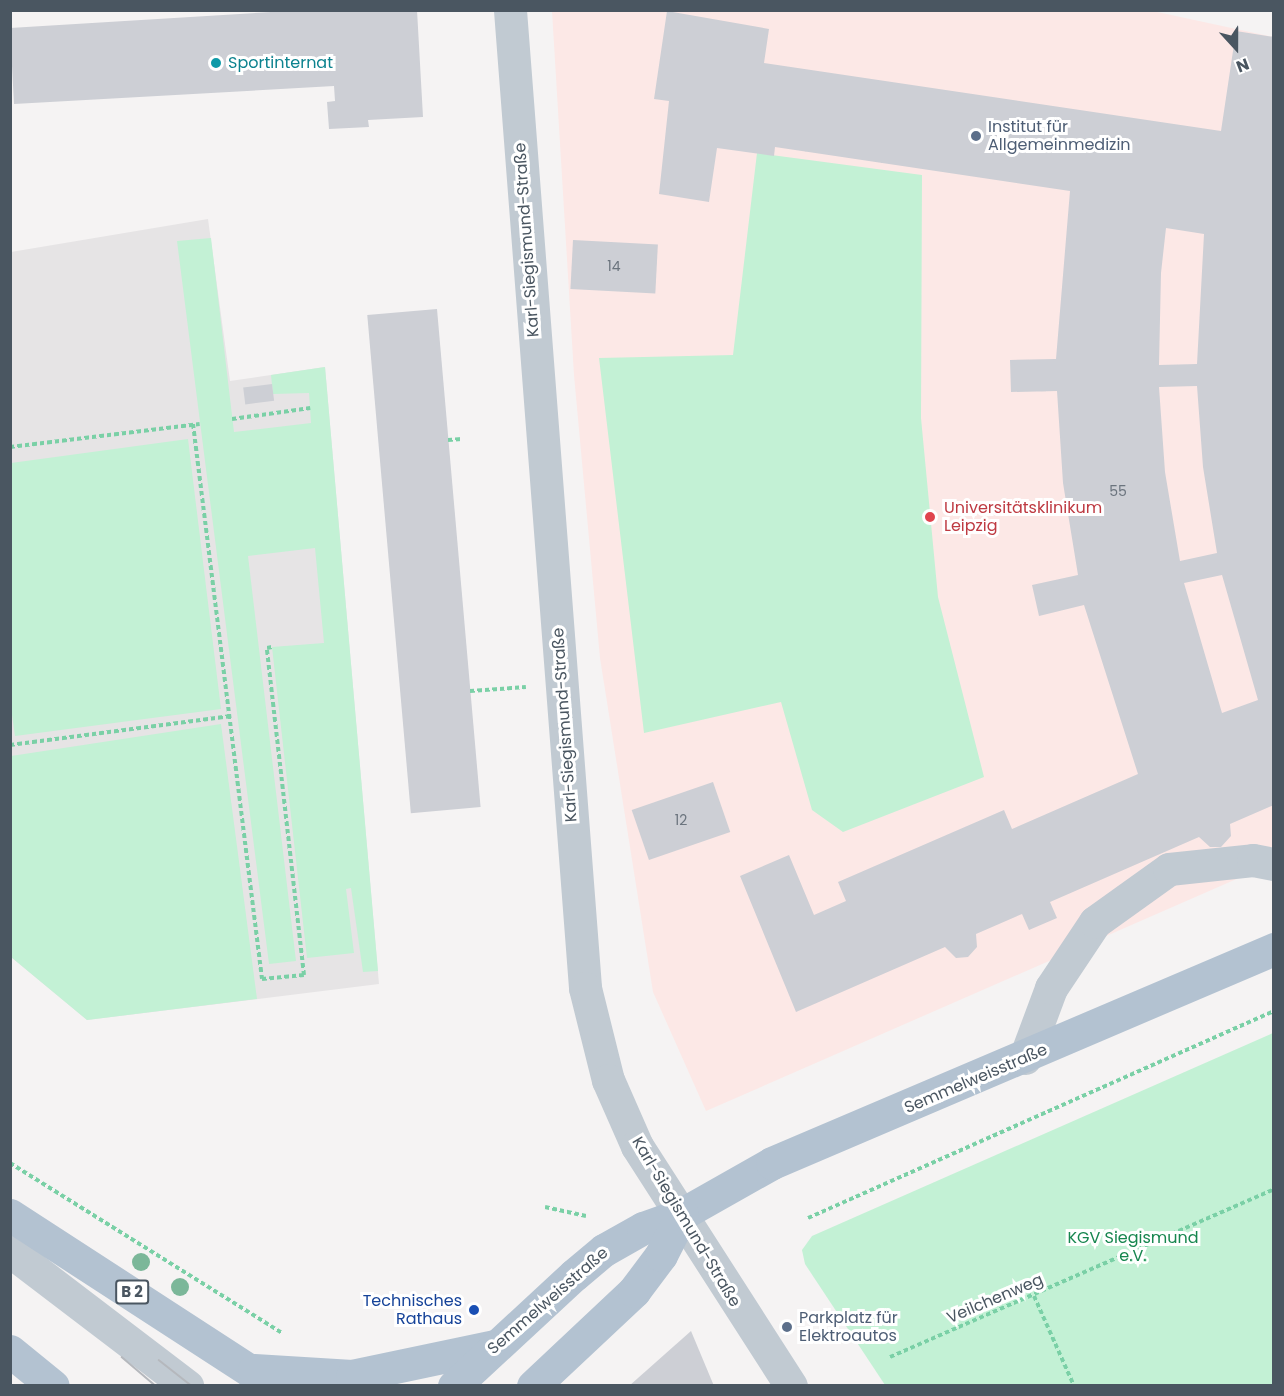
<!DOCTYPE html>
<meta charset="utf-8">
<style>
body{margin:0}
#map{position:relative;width:1284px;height:1396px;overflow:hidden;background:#f5f3f3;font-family:Poppins,sans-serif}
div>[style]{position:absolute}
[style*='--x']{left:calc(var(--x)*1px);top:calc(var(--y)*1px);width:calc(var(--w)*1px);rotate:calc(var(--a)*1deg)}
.education>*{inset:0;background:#e6e4e5}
.medical>*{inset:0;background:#fce8e6}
.green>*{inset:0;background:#c3f1d5}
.building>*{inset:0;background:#cdcfd5;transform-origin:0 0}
.path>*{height:4px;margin-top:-2px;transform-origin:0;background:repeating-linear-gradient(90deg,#7ad0a6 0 4.5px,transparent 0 7.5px)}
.minor>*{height:33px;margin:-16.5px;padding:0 16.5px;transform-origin:16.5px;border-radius:16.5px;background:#c1cad2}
.major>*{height:33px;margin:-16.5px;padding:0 16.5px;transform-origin:16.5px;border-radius:16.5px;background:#b3c2d1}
.tram>*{height:1.5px;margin:-0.75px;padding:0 0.75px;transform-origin:0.75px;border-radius:0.75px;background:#b5b8bd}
.trees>*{width:18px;height:18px;margin:-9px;border-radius:50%;background:#7bb799}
.dots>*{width:16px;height:16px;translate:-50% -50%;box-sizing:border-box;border:3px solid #fff;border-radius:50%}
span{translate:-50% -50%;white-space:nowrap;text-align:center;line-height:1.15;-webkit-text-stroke:6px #fff;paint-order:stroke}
.number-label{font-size:14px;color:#6b747e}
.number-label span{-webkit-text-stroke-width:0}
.shield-label span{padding:2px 4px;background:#fff;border:2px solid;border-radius:4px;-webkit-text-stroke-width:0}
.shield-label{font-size:15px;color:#4a5661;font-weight:700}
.culture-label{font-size:16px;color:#0d838f}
.left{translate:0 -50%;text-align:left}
.service-label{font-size:16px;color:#4e5e75}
.street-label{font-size:16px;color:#4a5661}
.health-label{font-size:16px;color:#be3a42}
.park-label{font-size:16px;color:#17864f}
.transit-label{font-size:16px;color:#164399}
.right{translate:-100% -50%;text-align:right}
.frame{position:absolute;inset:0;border:12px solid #4a5661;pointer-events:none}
.north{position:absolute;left:1206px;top:18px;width:60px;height:60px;-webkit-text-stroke:4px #fff;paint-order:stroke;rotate:159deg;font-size:16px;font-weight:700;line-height:24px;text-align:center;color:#4a5661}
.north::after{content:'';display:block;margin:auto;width:21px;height:27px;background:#4a5661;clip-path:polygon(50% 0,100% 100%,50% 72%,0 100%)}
</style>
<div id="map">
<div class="education">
<i style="clip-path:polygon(208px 219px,230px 381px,325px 367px,379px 984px,87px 1020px,11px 957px,11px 252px)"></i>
</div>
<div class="medical">
<i style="clip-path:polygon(1148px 10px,1273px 37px,1273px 863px,706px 1111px,653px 992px,600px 658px,574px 375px,552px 11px)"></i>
</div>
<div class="green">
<i style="clip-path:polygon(757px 153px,922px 175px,921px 418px,938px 597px,984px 777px,843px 832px,812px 810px,781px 702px,644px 733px,599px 358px,733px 355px)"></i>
<i style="clip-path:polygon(211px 238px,234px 432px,311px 423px,309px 393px,273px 394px,271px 375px,325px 367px,378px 971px,363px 972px,351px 888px,346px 889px,354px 953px,307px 958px,272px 647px,324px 643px,315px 548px,248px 556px,296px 961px,269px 964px,177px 241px)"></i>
<i style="clip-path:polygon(188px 439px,221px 709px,15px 736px,10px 701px,11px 463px)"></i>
<i style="clip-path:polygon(221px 724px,257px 999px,87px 1020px,11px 957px,11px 756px)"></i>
<i style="clip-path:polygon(1273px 1033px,1273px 1385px,885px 1385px,805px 1264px,802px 1250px,812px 1236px)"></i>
</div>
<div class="building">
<i style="clip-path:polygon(305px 10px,417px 10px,423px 117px,368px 120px,369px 127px,329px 129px,327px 102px,335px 101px,334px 86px,14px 104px,10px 28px)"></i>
<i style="clip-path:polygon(evenodd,667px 11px,769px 29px,764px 63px,1221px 131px,1236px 31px,1274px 37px,1274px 805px,1230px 824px,1231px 836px,1221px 847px,1210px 847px,1199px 837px,1050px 902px,1057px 918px,1029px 930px,1022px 914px,976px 934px,977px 947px,968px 957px,956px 958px,945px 947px,796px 1012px,740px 876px,789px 855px,814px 915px,846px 901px,838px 882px,1004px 810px,1012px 829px,1138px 774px,1084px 605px,1039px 616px,1032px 585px,1078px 575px,1063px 483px,1057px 391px,1011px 392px,1010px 360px,1056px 359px,1070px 191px,775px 147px,774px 156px,717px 148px,709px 202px,659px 194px,669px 101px,654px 99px,667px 11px,1166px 228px,1204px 234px,1197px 364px,1159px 365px,1161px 273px,1166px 228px,667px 11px,1197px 386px,1203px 467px,1217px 553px,1180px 561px,1165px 472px,1159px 387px,1197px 386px,667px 11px,1222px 575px,1258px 700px,1222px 713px,1184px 583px,1222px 575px)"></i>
<i style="left:573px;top:240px;width:85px;height:49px;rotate:3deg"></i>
<i style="left:437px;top:309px;width:500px;height:70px;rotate:85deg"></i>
<i style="left:272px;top:384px;width:17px;height:29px;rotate:83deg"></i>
<i style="left:713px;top:782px;width:53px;height:86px;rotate:71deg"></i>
<i style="clip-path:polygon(691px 1331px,714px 1386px,629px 1386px)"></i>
</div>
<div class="path">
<i style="--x:232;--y:419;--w:79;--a:-8"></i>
<i style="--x:193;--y:424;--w:559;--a:82.91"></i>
<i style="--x:262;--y:979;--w:42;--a:-5.4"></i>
<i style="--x:304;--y:975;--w:329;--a:-96.5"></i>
<i style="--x:267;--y:648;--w:5;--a:-11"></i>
<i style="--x:448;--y:440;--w:14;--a:-4"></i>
<i style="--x:10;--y:447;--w:191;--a:-6.9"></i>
<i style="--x:470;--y:691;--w:56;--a:-4.1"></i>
<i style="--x:10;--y:745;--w:221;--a:-7.5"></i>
<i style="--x:10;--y:1163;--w:321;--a:32"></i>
<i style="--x:545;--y:1207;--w:42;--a:12.4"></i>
<i style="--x:808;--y:1218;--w:510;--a:-23.95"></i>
<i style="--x:1034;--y:1296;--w:98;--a:66"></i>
<i style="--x:890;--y:1357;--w:419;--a:-23.6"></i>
</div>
<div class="minor">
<i style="--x:510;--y:10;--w:981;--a:85.61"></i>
<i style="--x:585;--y:988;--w:95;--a:76"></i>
<i style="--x:608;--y:1080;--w:72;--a:66.3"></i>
<i style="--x:637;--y:1146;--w:285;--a:57.3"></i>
<i style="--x:1025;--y:1058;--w:75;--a:-69.6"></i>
<i style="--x:1051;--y:988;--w:79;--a:-56.3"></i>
<i style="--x:1095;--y:922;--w:91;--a:-35.6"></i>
<i style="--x:1169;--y:869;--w:84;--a:-6.1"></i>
<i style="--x:1253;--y:860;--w:21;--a:11"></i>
<i style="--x:10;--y:1251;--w:223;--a:37.3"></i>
</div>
<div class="major">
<i style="--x:10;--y:1215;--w:314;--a:33"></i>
<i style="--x:10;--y:1351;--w:55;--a:39.1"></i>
<i style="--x:254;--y:1370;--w:98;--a:3.5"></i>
<i style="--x:352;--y:1376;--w:145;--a:-11.9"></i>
<i style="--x:454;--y:1386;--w:163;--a:-42.8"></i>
<i style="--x:574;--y:1275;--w:39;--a:-40"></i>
<i style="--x:604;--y:1250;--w:45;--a:-29.4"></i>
<i style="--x:643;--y:1228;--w:41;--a:-19.7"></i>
<i style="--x:682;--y:1214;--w:103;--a:-29.5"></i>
<i style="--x:772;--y:1163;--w:546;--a:-23.09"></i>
<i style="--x:533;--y:1386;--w:139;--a:-43.2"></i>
<i style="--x:634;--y:1291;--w:45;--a:-53.1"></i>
<i style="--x:661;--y:1255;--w:46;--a:-62.9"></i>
</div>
<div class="tram">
<i style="--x:122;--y:1357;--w:45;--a:40.5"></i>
<i style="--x:159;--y:1360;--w:42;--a:38.2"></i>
</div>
<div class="trees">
<i style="left:141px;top:1262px"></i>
<i style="left:180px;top:1287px"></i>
</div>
<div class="dots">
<i style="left:216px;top:63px;background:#0f9aa8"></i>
<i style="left:976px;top:136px;background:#5c6f8a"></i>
<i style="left:930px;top:517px;background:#e0444e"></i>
<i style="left:474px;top:1310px;background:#1a4fb4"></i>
<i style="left:787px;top:1327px;background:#5c6f8a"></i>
</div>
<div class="number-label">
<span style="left:614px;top:266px">14</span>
<span style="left:1118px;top:491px">55</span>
<span style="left:681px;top:820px">12</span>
</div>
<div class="shield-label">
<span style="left:132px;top:1292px">B 2</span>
</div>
<div class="culture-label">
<span class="left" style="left:228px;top:63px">Sportinternat</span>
</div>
<div class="service-label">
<span class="left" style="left:988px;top:136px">Institut für<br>Allgemeinmedizin</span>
<span class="left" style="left:799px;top:1327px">Parkplatz für<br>Elektroautos</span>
</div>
<div class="street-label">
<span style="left:527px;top:240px;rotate:-94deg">Karl-Siegismund-Straße</span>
<span style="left:565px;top:725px;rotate:-94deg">Karl-Siegismund-Straße</span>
<span style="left:976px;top:1079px;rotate:-23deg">Semmelweisstraße</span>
<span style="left:686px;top:1222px;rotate:59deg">Karl-Siegismund-Straße</span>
<span style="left:995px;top:1299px;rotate:-23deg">Veilchenweg</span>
<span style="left:548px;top:1301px;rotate:-41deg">Semmelweisstraße</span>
</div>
<div class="health-label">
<span class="left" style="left:944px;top:517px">Universitätsklinikum<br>Leipzig</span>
</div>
<div class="park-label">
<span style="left:1133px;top:1247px">KGV Siegismund<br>e.V.</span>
</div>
<div class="transit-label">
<span class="right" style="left:462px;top:1310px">Technisches<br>Rathaus</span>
</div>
<div class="frame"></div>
<div class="north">N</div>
</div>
